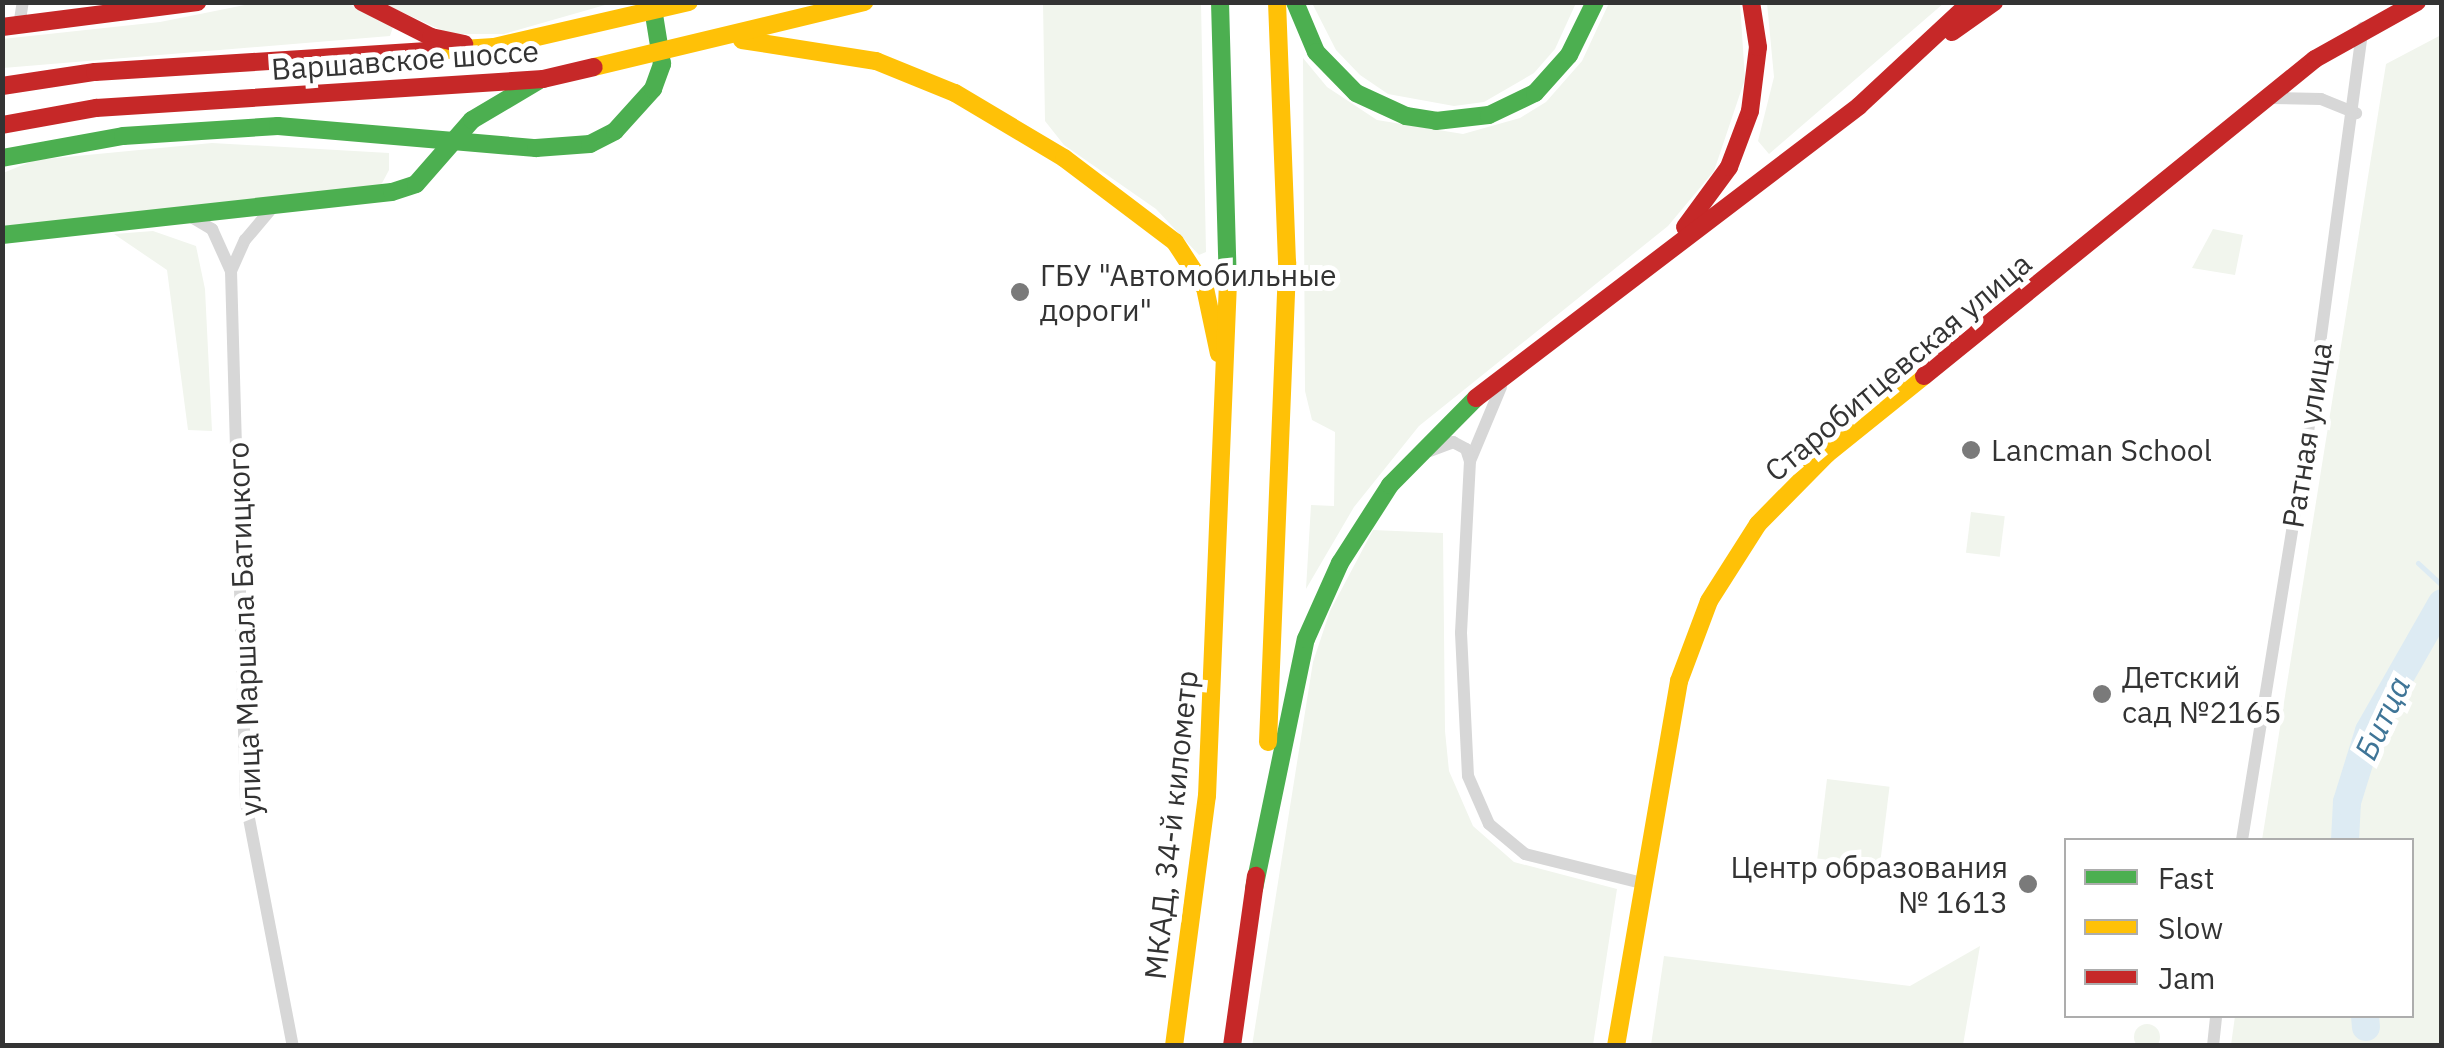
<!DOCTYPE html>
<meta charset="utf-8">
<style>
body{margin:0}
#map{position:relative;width:2444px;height:1048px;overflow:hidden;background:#fff;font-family:"IBM Plex Sans",sans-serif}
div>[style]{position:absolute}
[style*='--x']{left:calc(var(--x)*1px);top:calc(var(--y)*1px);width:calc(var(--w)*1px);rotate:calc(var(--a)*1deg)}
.green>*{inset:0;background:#f1f5ed;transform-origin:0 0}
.round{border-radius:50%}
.stream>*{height:5px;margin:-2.5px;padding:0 2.5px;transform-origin:2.5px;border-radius:2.5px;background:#ddebf3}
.river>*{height:28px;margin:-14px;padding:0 14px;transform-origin:14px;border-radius:14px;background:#ddebf3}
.street>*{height:12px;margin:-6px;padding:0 6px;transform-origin:6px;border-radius:6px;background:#d7d7d7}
.fast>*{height:18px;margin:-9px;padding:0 9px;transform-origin:9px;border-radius:9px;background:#4caf50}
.slow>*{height:18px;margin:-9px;padding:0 9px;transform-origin:9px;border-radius:9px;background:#ffc107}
.jam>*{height:18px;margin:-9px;padding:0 9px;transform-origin:9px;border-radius:9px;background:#c62828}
.dots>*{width:28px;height:28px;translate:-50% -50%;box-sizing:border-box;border:5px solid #fff;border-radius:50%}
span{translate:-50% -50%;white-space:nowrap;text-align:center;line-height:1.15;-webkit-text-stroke:10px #fff;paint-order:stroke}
.street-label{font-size:30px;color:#333}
.poi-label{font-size:30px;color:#333}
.left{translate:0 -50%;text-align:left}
.right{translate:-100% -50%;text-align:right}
.water-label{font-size:32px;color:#3f7597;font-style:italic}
.frame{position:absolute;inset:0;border:5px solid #333;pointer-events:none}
.legend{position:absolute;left:2064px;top:838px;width:350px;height:180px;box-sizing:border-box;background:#fff;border:2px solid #adadad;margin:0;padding:12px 18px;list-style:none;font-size:30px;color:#333}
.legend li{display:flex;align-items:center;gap:20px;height:50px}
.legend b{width:50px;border:2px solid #adadad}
</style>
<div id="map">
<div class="green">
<i style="clip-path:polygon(260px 2px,347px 3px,393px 27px,390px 36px,3px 68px,2px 39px,160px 22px)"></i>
<i style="clip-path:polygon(382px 3px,612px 3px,504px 34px,450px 34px)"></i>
<i style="clip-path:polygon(1043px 3px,1201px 3px,1206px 252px,1199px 255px,1156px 209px,1064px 145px,1045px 121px)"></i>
<i style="clip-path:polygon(1312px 3px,1312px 2px,1576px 3px,1555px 49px,1534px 73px,1484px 102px,1454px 106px,1388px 94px,1360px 75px,1336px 50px)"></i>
<i style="clip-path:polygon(1609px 3px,1740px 3px,1745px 79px,1714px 171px,1668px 226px,1419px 426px,1354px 507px,1306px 589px,1311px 505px,1334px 506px,1335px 432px,1312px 420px,1305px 391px,1303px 58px,1327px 87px,1377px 120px,1463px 134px,1520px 118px,1546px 102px,1582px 61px)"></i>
<i style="clip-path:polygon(1767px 3px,1767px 2px,1944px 3px,1769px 154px,1758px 141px,1774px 77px)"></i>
<i style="clip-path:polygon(2441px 35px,2441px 1045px,2231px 1045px,2235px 1016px,2412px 1016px,2412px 840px,2262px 840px,2386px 64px)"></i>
<i style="clip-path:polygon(212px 143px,389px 153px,389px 170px,380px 187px,3px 229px,3px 173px,35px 160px)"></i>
<i style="clip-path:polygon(2213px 229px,2243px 235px,2235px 275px,2192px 268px)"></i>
<i style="clip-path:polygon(153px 231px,196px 246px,205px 289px,212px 431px,188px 430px,167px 270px,114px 234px)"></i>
<i style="left:1971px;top:512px;width:34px;height:41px;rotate:7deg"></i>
<i style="clip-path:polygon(1373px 530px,1443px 533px,1445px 731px,1449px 771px,1473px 826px,1514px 862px,1617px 889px,1593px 1045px,1252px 1046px,1313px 662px,1330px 611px)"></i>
<i style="left:1827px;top:779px;width:63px;height:80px;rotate:7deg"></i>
<i style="clip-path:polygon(1980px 946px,1963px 1045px,1651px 1045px,1664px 956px,1910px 986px)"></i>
<i class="round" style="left:2134px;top:1024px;width:26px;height:26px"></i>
</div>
<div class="stream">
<i style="--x:2418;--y:563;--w:33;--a:43"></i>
</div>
<div class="river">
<i style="--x:2345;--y:840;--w:38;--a:-87"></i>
<i style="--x:2347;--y:802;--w:74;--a:-72.8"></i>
<i style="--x:2369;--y:731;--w:147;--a:-60.3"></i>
<i style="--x:2365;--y:1016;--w:11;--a:85"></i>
</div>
<div class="street">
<i style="--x:19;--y:26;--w:24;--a:-81"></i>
<i style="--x:2269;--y:98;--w:52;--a:1.1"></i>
<i style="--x:2321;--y:99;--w:38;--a:22"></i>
<i style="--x:190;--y:216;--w:26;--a:31"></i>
<i style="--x:212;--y:229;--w:46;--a:65.7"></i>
<i style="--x:231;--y:271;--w:532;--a:88.38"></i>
<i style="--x:246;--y:803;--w:248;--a:79.1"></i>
<i style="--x:231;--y:271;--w:34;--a:-66"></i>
<i style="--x:245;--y:240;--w:42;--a:-49.8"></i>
<i style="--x:1501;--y:387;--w:80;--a:112.7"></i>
<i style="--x:1470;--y:461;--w:172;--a:93"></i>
<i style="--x:1461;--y:633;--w:143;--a:87.2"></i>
<i style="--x:1468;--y:776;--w:52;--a:66.4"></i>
<i style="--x:1489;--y:824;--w:47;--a:39.8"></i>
<i style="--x:1525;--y:854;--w:121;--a:13.9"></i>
<i style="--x:1430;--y:451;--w:25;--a:-21"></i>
<i style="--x:1453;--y:442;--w:15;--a:28"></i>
<i style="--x:1466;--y:449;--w:13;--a:72"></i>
<i style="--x:2242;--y:840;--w:398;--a:-80.8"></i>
<i style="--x:2306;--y:447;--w:423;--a:-82.3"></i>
<i style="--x:2213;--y:1046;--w:30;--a:-84"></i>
</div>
<div class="fast">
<i style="--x:1220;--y:2;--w:280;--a:88.4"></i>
<i style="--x:1295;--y:2;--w:54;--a:67.2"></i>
<i style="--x:1316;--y:52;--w:57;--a:45.7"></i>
<i style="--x:1356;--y:93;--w:55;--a:24.7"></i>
<i style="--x:1406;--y:116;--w:30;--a:9"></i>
<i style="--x:1436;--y:121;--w:53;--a:-6.5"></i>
<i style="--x:1489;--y:115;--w:51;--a:-25.6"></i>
<i style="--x:1535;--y:93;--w:51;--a:-48.2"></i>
<i style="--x:1569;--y:55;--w:59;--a:-63.9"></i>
<i style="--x:2;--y:158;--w:123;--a:-10.3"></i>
<i style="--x:123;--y:136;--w:155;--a:-3.7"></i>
<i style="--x:278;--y:126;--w:259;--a:4.9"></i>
<i style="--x:536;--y:148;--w:54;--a:-4.2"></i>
<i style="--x:590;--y:144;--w:28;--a:-27"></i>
<i style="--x:615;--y:131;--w:57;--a:-47.9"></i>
<i style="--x:653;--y:89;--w:27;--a:-70"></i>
<i style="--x:662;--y:64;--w:63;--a:-99.2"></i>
<i style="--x:2;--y:235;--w:392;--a:-6.3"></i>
<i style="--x:392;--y:192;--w:25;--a:-18"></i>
<i style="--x:416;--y:184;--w:85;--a:-48.8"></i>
<i style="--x:472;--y:120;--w:77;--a:-30.6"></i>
<i style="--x:1254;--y:889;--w:255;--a:-78.3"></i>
<i style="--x:1306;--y:639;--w:83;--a:-65.9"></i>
<i style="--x:1340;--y:563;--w:93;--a:-57.3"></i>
<i style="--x:1390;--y:485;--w:122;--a:-45.3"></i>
</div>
<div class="slow">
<i style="--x:742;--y:40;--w:136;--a:8.9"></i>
<i style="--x:876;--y:61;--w:85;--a:22.1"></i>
<i style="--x:955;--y:93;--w:127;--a:30.8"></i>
<i style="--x:1064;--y:158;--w:139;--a:37.1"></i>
<i style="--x:1175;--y:242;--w:55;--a:56.9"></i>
<i style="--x:1205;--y:288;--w:67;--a:78"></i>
<i style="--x:431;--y:51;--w:63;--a:-3.6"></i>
<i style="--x:494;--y:47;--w:200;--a:-13"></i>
<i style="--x:594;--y:67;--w:278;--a:-13.5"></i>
<i style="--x:1268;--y:742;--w:480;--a:-87.7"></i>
<i style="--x:1287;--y:262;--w:260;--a:-92.2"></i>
<i style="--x:1174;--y:1046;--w:252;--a:-82.5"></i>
<i style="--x:1207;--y:796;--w:514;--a:-87.66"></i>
<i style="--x:1616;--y:1046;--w:370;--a:-80.2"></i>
<i style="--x:1679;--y:681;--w:85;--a:-69.4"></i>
<i style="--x:1709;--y:601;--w:91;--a:-57.5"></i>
<i style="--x:1758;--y:524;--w:98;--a:-45.4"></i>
<i style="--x:1827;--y:454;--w:124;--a:-38.8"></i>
</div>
<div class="jam">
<i style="--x:362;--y:2;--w:77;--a:26.9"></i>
<i style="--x:431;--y:37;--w:34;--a:12"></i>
<i style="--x:2;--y:27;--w:197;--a:-7.3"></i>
<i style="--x:1952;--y:32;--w:52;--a:-35.5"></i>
<i style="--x:2;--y:86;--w:94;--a:-8.6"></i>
<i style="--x:95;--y:72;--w:337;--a:-3.6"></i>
<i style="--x:2;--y:125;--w:96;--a:-10.3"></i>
<i style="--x:96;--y:108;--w:448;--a:-3.7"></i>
<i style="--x:543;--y:79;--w:52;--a:-13.2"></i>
<i style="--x:1685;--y:227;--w:74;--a:-53.7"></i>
<i style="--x:1729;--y:167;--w:60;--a:-69.4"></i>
<i style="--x:1750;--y:111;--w:64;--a:-82.9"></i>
<i style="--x:1758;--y:47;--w:46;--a:-98.8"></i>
<i style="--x:1924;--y:376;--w:503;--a:-39.03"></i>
<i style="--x:2315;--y:59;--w:117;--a:-29.2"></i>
<i style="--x:1476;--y:398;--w:482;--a:-37.3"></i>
<i style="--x:1859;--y:106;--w:153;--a:-42.9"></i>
<i style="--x:1232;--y:1046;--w:172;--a:-82"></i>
</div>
<div class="dots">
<i style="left:1020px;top:292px;background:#7a7a7a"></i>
<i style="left:1971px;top:450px;background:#7a7a7a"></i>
<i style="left:2102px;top:694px;background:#7a7a7a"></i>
<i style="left:2028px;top:884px;background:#7a7a7a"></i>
</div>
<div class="street-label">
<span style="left:405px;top:60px;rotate:-4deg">Варшавское шоссе</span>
<span style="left:1898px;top:367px;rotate:-40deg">Старобитцевская улица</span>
<span style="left:2307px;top:435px;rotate:-81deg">Ратная улица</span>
<span style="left:244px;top:629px;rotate:-92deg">улица Маршала Батицкого</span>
<span style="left:1171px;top:825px;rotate:-84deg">МКАД, 34-й километр</span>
</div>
<div class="poi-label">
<span class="left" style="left:1040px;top:292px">ГБУ "Автомобильные<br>дороги"</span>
<span class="left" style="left:1991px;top:450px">Lancman School</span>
<span class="left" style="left:2122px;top:694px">Детский<br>сад №2165</span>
<span class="right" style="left:2008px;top:884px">Центр образования<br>№ 1613</span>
</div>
<div class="water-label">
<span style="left:2382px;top:718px;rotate:-65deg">Битца</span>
</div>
<div class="frame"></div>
<ul class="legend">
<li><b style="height:12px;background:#4caf50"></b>Fast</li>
<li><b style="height:12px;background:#ffc107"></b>Slow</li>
<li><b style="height:12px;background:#c62828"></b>Jam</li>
</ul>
</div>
